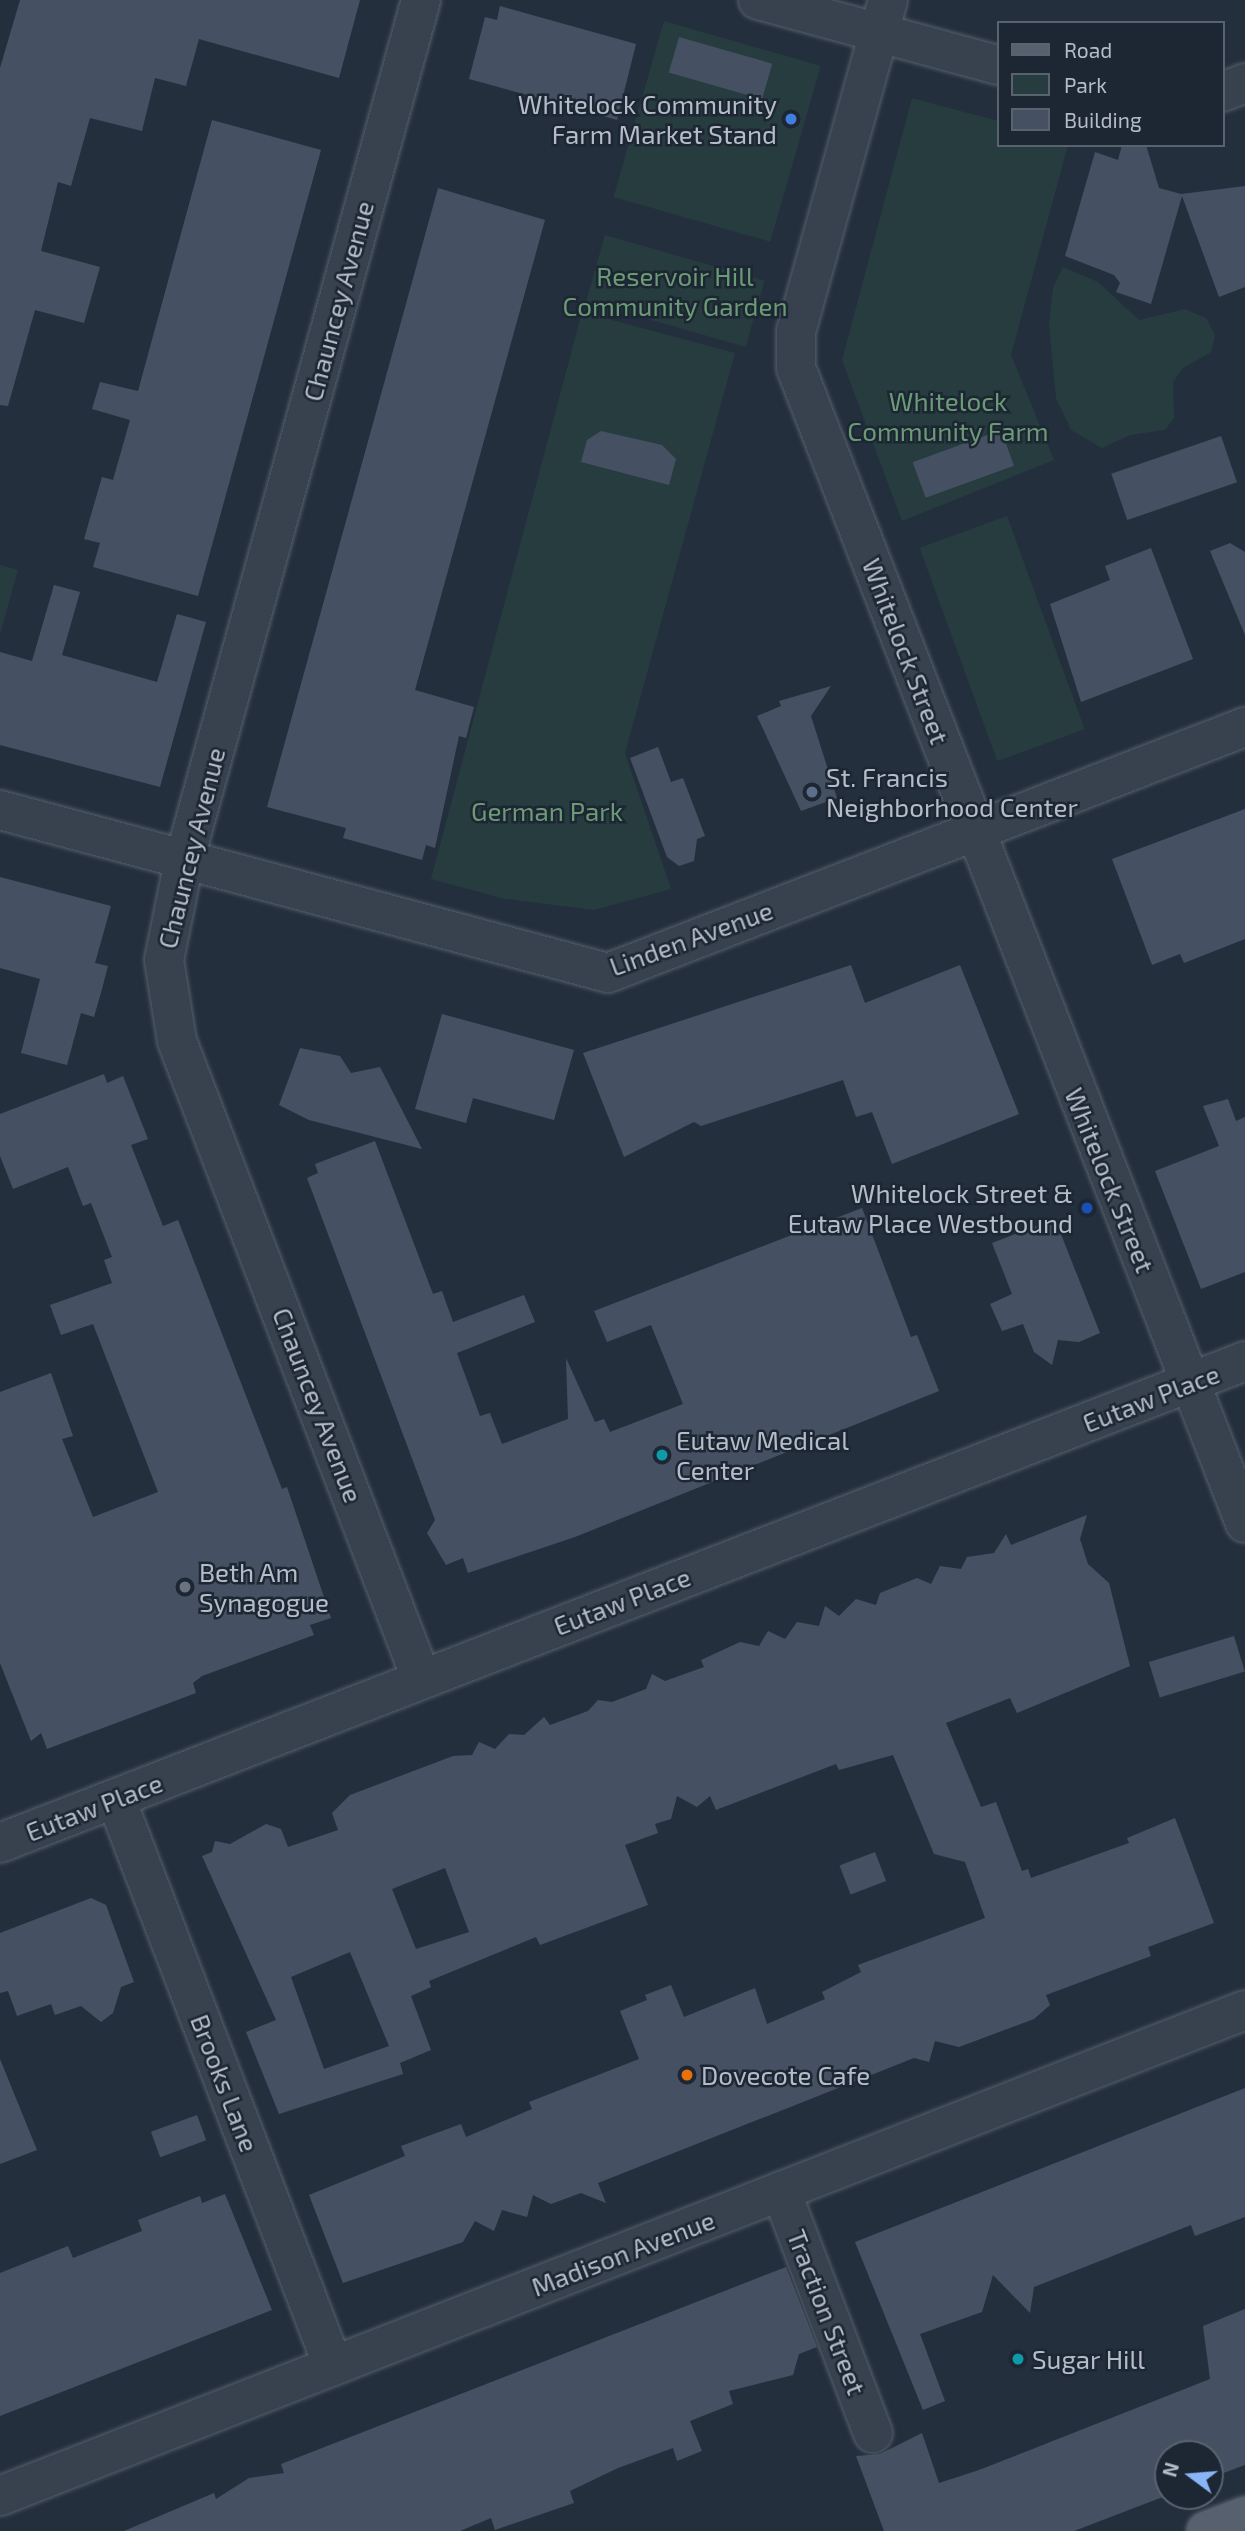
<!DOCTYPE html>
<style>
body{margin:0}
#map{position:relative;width:1245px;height:2531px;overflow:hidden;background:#242f3e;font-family:"Exo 2",sans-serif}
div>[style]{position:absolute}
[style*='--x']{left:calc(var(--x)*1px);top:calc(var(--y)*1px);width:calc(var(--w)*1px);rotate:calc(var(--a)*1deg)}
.green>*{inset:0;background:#263c3f;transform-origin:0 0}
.building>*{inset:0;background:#455162;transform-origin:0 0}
.roads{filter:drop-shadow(0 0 2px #565f6c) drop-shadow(0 0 2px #565f6c)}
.minor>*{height:38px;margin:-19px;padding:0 19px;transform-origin:19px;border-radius:19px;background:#38414e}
.major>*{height:38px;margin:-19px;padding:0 19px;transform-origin:19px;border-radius:19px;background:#56606e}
.dots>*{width:19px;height:19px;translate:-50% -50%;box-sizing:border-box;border:4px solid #1d2633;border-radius:50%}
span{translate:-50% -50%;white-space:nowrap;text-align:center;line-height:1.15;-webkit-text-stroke:5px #1d2633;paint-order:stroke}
.poi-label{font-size:26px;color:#b4bcc9}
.right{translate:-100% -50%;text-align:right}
.left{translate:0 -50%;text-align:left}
.park-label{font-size:26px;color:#6b9a76}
.street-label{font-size:26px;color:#b4bcc9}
.legend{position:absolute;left:997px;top:21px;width:228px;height:126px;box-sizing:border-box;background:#1d2633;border:2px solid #59626f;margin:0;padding:9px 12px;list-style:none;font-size:21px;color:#b4bcc9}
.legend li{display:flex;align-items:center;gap:14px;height:35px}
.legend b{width:35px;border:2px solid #59626f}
.north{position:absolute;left:1154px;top:2440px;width:70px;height:70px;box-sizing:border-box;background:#1d2633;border:2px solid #59626f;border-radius:50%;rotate:286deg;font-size:19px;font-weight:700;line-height:28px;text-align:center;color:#b4bcc9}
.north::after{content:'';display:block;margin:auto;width:24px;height:32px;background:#8ab4f8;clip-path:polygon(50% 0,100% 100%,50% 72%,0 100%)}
</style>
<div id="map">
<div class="green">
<i style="left:664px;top:21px;width:163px;height:183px;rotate:16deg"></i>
<i style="clip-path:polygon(912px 98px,998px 121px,998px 145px,1068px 145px,1011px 355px,1054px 460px,902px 521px,842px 360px)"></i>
<i style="left:605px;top:235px;width:166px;height:69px;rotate:16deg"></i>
<i style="clip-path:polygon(1063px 267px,1098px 282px,1139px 320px,1185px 309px,1206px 318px,1215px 335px,1211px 352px,1183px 368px,1173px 382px,1174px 418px,1165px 430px,1130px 435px,1102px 448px,1071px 430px,1056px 398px,1049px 325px,1053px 287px)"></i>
<i style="clip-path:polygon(582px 312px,735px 353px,625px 753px,671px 889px,594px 910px,505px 899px,431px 879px)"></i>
<i style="left:1007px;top:516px;width:227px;height:93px;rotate:70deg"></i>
<i style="clip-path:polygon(0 565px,18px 570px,0 634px)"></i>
</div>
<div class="building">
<i style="clip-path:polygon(20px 0,360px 0,339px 78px,199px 39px,186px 86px,155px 78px,142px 131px,90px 118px,71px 186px,58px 182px,41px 251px,100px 267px,84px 323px,35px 310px,8px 406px,0 405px,0 68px)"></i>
<i style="clip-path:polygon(500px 6px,636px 44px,617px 120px,469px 79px,485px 17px,497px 20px)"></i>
<i style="left:679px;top:37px;width:97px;height:37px;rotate:16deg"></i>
<i style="clip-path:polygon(212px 120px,321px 150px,198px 596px,93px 567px,100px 543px,84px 539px,102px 477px,113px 480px,130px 420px,92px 409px,100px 382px,138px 391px)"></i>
<i style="clip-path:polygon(1122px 145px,1146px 145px,1159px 188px,1181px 194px,1245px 186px,1245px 287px,1219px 297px,1182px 196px,1151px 304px,1116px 292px,1120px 283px,1114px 275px,1065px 256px,1095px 152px,1118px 160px)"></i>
<i style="clip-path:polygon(438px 188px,545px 220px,415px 690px,474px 707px,466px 738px,459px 736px,435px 848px,426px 845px,422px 860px,343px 838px,346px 828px,267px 807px)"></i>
<i style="left:1001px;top:430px;width:38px;height:94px;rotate:70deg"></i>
<i style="clip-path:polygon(601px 431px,662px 445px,676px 459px,669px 485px,581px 462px,587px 440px)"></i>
<i style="left:1221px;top:436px;width:49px;height:116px;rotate:71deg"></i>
<i style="clip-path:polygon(1230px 543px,1245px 552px,1245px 635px,1210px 551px)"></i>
<i style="clip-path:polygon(1151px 548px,1193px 659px,1081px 702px,1050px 604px,1110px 580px,1105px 566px)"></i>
<i style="clip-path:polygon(54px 585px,80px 592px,62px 655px,157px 682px,177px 614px,206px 622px,160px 787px,0 745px,0 652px,32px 661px)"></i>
<i style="clip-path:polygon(831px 686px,811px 716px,837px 798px,801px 811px,757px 716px,781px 706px,779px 701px)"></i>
<i style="clip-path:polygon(658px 747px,671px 782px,683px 778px,705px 836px,697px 839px,694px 861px,679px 866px,667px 857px,630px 758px)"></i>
<i style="clip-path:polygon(1245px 809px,1245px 939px,1184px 963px,1180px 954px,1152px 965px,1112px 859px)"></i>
<i style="clip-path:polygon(0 877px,111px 906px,95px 963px,108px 966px,102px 989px,94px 1017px,81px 1013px,67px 1065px,21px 1053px,40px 979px,0 968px)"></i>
<i style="clip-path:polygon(851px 965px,865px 1003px,960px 965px,1019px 1114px,892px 1164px,872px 1112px,856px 1117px,843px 1080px,701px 1126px,694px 1122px,624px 1157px,583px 1053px)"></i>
<i style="clip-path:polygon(442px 1014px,574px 1050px,554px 1120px,473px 1098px,466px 1123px,415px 1109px)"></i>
<i style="clip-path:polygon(300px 1048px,340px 1056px,351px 1073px,380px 1067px,422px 1149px,309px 1120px,279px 1105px)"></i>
<i style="clip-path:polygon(104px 1074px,107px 1083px,123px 1076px,148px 1139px,131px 1145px,163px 1226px,178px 1220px,282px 1489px,287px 1487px,331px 1618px,310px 1625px,314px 1635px,202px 1676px,193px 1683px,196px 1693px,47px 1749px,41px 1733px,31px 1741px,0 1663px,0 1392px,51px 1373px,73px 1436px,62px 1439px,93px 1517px,158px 1492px,93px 1324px,61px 1335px,50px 1305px,112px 1283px,104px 1260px,112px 1257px,91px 1203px,83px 1206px,68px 1167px,13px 1189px,0 1156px,0 1114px)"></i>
<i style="clip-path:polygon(1228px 1099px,1236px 1121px,1245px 1117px,1245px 1272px,1201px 1289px,1155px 1171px,1219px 1146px,1203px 1106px)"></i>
<i style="clip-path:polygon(375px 1141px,433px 1294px,442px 1291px,453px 1322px,524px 1295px,535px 1322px,457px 1353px,480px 1416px,490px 1413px,502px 1444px,568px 1419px,566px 1358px,595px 1422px,604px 1419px,610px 1432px,683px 1404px,651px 1325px,607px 1342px,594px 1311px,862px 1208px,911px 1337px,917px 1335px,939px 1391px,575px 1537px,468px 1573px,463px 1558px,446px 1565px,427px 1533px,435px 1520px,307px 1178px,318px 1173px,315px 1164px)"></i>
<i style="clip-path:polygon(1055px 1219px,1100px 1333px,1079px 1342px,1058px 1340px,1052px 1365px,1034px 1352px,1023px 1324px,1002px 1331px,990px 1304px,1012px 1294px,992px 1243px)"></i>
<i style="clip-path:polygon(evenodd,1087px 1515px,1080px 1539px,1088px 1564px,1109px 1583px,1130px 1666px,1017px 1713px,1010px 1698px,946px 1723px,981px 1807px,996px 1802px,1022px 1871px,1028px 1869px,1031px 1878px,1129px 1843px,1127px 1838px,1175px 1818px,1214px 1923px,1148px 1947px,1151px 1956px,1046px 1995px,1050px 2005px,1034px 2019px,959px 2047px,935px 2041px,929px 2062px,914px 2058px,598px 2183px,606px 2203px,581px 2193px,551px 2204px,533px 2195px,527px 2217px,502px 2210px,494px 2231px,475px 2221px,463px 2242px,343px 2283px,309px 2195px,405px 2156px,401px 2146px,461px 2124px,466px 2137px,532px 2109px,529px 2102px,639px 2059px,620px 2011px,647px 2000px,645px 1995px,671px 1985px,684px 2017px,755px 1988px,767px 2024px,825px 1999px,822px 1992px,861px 1972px,858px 1965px,985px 1918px,965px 1862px,934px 1854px,893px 1755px,839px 1770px,836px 1764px,716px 1810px,710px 1796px,697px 1807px,677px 1796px,671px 1819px,655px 1824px,658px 1833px,625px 1845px,648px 1905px,540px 1945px,536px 1937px,429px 1981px,431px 1987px,411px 1996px,431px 2050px,400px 2063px,403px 2074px,279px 2114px,246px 2032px,276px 2020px,202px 1856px,212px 1852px,215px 1841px,230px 1844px,266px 1824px,281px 1829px,288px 1847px,338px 1830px,332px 1813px,350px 1795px,453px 1756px,472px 1755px,479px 1742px,495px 1749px,509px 1734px,524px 1735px,544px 1717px,550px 1725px,588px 1711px,598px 1700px,612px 1702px,646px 1689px,652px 1674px,665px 1681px,704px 1667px,701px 1660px,740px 1642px,759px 1646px,768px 1631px,785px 1639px,797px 1622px,819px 1626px,825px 1606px,839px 1616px,856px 1599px,876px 1605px,880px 1593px,917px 1578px,931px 1584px,940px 1566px,961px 1569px,967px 1557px,994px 1553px,1006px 1534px,1011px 1545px,1087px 1515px,445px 1868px,469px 1932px,416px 1949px,392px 1889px,445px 1868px,1087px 1515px,350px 1952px,389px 2046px,324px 2069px,291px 1977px,350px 1952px)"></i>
<i style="left:1234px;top:1636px;width:37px;height:89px;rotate:73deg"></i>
<i style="left:875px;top:1852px;width:31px;height:38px;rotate:69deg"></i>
<i style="clip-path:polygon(91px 1898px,106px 1905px,134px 1982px,121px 1987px,113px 2013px,101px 2022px,81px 2006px,55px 2015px,51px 2004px,17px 2016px,8px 1991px,0 1993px,0 1933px)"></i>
<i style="clip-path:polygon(0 2059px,37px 2150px,0 2164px)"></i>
<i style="clip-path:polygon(1245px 2088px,1245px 2217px,1195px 2236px,1191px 2225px,1034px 2287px,1030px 2313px,993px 2275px,982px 2312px,920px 2334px,945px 2401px,923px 2410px,855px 2242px)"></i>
<i style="left:197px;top:2115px;width:27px;height:49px;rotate:70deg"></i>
<i style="clip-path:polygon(225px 2194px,272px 2310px,0 2416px,0 2273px,68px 2246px,73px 2258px,142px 2231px,138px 2220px,200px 2196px,202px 2203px)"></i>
<i style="clip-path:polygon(786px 2267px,817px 2347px,799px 2354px,793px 2375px,729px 2391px,733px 2404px,690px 2421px,702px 2451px,677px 2461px,673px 2448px,618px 2468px,570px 2491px,574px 2503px,495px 2530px,491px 2518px,460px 2531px,124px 2531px,214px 2493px,216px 2499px,249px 2478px,284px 2473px,281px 2464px)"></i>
<i style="clip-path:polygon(1245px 2309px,1245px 2465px,1210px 2478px,1210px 2454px,1168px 2454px,1168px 2495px,1074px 2531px,884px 2531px,856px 2456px,880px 2454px,922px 2433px,939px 2483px,979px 2470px,1210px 2379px,1203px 2326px)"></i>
</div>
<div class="roads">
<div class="minor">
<i style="--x:421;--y:0;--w:893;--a:105.39"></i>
<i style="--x:184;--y:861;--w:101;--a:101.4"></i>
<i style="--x:164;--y:960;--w:82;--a:80.9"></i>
<i style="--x:177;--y:1041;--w:682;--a:69.04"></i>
<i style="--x:758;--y:0;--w:249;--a:15.2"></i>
<i style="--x:888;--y:0;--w:344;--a:105.5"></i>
<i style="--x:796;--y:331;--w:37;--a:90"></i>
<i style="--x:796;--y:368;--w:1239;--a:68.76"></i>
<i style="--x:1222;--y:92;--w:25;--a:-21"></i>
<i style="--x:0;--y:810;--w:629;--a:15.01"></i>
<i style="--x:608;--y:973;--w:683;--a:-21.12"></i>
<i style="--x:116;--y:1799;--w:607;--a:69.06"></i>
<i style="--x:0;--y:1843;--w:1335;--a:-21.16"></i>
<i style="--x:781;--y:2191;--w:259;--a:69.2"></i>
<i style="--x:0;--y:2496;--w:1336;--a:-21.32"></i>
</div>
<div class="major">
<i style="--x:1206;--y:2531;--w:42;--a:-21"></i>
</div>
</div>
<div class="dots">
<i style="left:791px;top:119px;background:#3f7fe0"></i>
<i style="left:812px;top:792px;background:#5c6f8a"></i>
<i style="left:1087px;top:1208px;background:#1a4fb4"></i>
<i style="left:662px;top:1455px;background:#0f9aa8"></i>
<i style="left:185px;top:1587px;background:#6b7280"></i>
<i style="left:687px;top:2075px;background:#e8710a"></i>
<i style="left:1018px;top:2359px;background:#0f9aa8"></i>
</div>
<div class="poi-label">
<span class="right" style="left:777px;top:119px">Whitelock Community<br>Farm Market Stand</span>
<span class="left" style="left:826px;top:792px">St. Francis<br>Neighborhood Center</span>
<span class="right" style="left:1073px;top:1208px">Whitelock Street &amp;<br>Eutaw Place Westbound</span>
<span class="left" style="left:676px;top:1455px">Eutaw Medical<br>Center</span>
<span class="left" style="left:199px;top:1587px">Beth Am<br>Synagogue</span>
<span class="left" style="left:701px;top:2075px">Dovecote Cafe</span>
<span class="left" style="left:1032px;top:2359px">Sugar Hill</span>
</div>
<div class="park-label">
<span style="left:675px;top:291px">Reservoir Hill<br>Community Garden</span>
<span style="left:948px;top:416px">Whitelock<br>Community Farm</span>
<span style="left:547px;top:811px">German Park</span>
</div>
<div class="street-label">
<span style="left:338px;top:301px;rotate:-75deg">Chauncey Avenue</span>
<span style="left:906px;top:651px;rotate:69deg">Whitelock Street</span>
<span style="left:191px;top:848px;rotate:-76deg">Chauncey Avenue</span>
<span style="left:691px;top:938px;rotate:-20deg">Linden Avenue</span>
<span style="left:1110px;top:1180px;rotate:68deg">Whitelock Street</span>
<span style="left:1151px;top:1398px;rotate:-21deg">Eutaw Place</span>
<span style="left:318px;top:1405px;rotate:69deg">Chauncey Avenue</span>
<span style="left:622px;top:1601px;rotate:-21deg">Eutaw Place</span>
<span style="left:94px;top:1807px;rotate:-21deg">Eutaw Place</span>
<span style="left:225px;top:2083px;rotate:69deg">Brooks Lane</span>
<span style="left:623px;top:2253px;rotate:-21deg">Madison Avenue</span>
<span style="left:827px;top:2312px;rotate:69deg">Traction Street</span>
</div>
<ul class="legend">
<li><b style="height:9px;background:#56606e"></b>Road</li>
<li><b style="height:19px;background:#263c3f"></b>Park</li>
<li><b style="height:19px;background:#455162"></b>Building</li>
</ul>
<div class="north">N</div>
</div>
